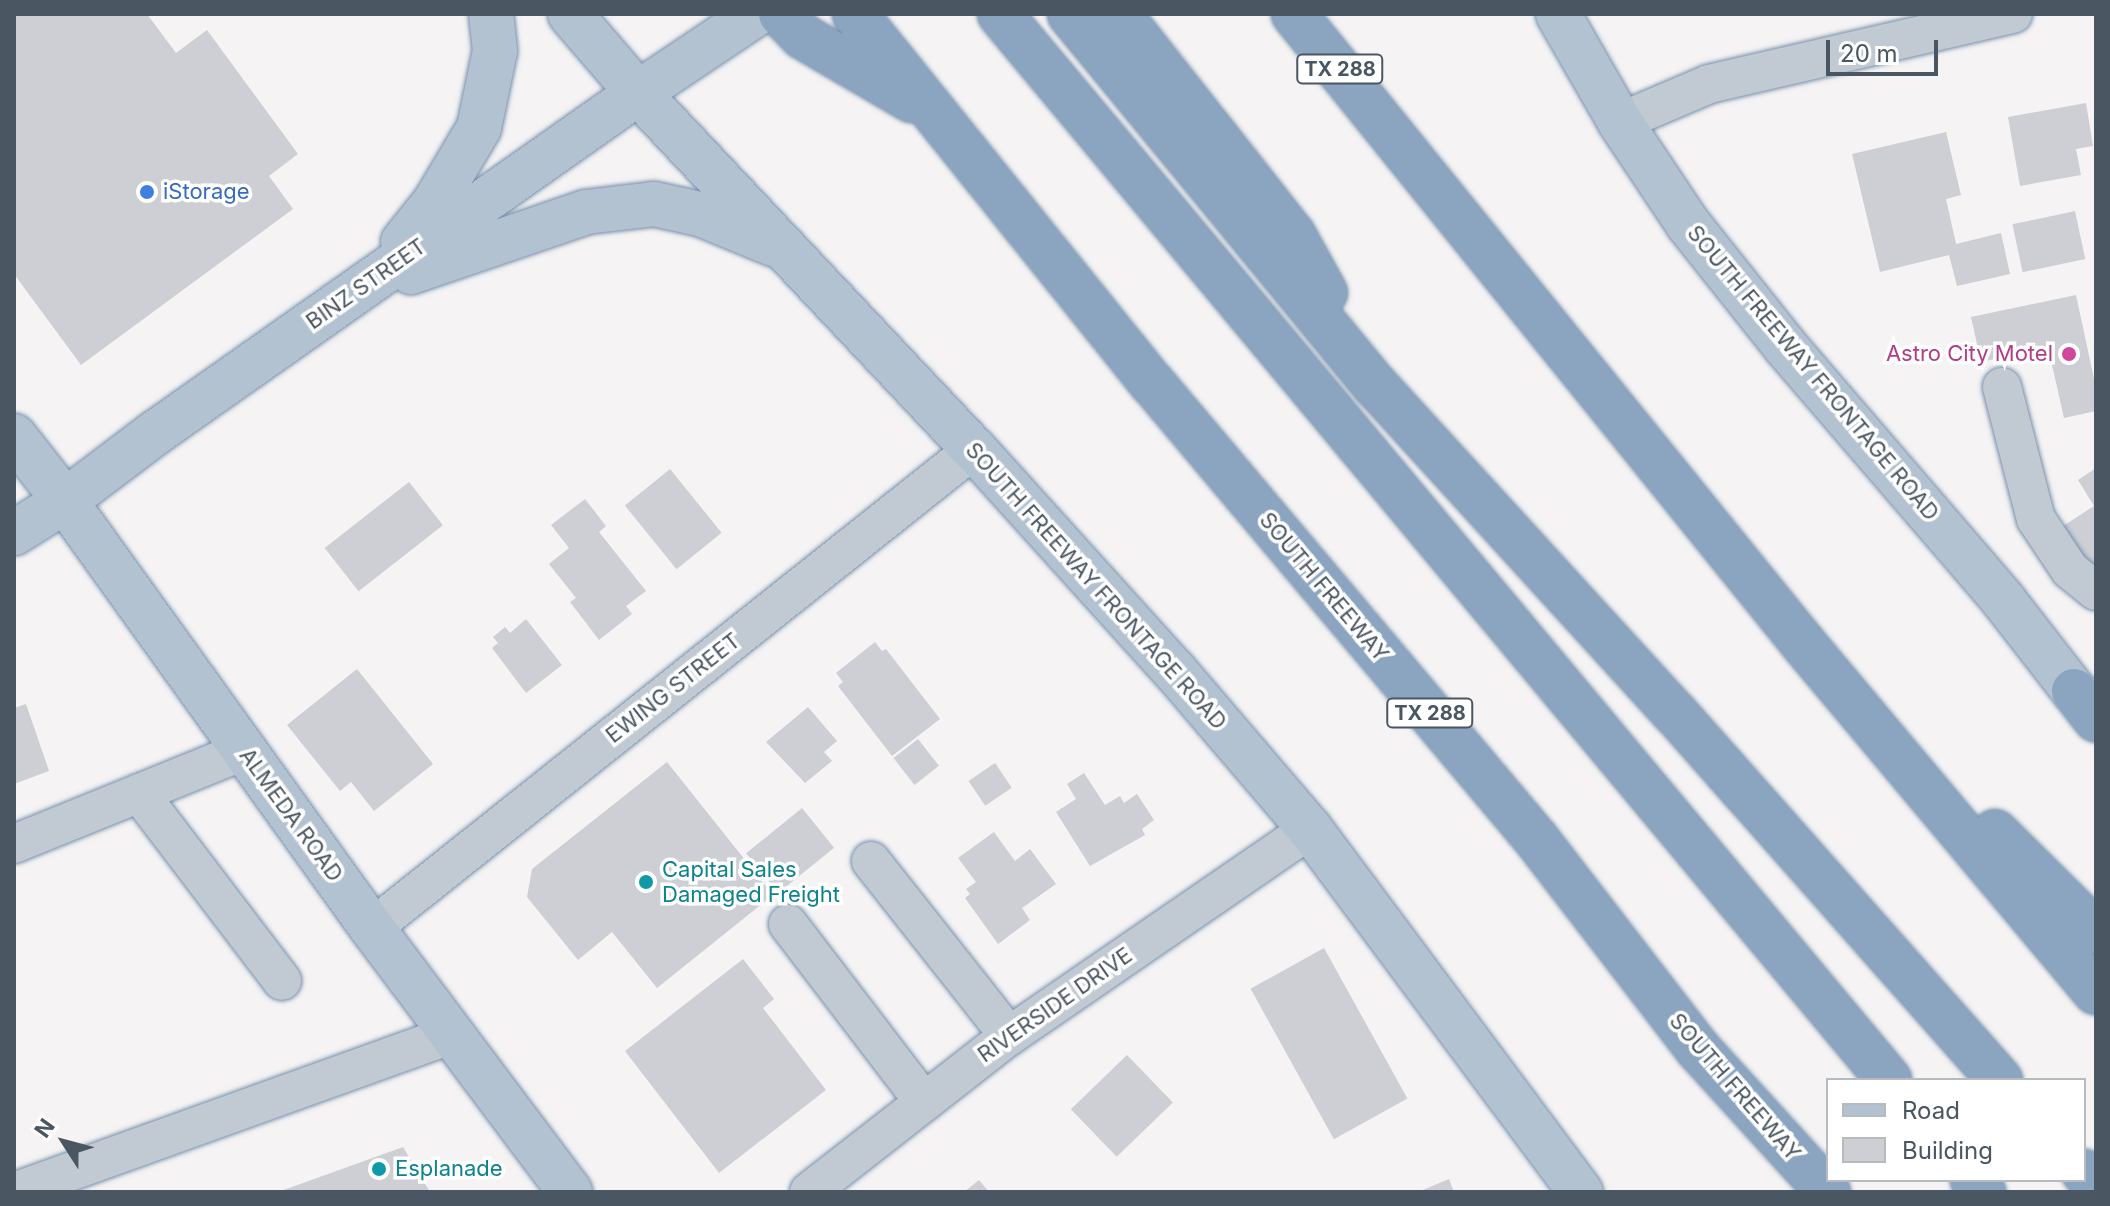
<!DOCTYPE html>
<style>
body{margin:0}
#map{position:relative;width:2110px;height:1206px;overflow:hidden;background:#f5f3f3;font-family:Inter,sans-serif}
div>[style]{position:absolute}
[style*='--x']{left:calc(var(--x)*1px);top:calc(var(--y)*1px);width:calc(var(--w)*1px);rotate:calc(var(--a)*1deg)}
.building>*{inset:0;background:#cdcfd5;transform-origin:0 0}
.roads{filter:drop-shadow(0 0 2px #7690ad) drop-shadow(0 0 2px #7690ad)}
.minor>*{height:38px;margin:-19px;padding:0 19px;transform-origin:19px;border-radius:19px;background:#c1cad2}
.major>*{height:44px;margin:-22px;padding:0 22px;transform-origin:22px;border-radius:22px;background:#b3c2d1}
.highway>*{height:44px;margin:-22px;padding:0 22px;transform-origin:22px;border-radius:22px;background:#8ba5c1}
.dots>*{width:22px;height:22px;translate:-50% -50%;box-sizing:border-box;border:4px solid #fff;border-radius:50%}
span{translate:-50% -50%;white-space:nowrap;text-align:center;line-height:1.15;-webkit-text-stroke:7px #fff;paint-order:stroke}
.shield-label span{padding:2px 6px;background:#fff;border:2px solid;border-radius:6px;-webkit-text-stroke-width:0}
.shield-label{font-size:20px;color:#4a5661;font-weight:700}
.shop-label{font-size:22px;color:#366cbe}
.left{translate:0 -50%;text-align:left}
.street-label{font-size:22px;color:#4a5661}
.hotel-label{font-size:22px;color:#b23c85}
.right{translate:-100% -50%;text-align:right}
.culture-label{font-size:22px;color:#0d838f}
.frame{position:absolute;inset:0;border:16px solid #4a5661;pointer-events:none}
.legend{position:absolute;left:1826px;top:1078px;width:260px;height:104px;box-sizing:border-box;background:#fff;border:2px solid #b7bbc0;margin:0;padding:10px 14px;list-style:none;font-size:24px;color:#4a5661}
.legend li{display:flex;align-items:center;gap:16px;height:40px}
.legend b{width:40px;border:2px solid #b7bbc0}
.north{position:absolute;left:24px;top:1102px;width:80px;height:80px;-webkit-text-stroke:6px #fff;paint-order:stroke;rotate:306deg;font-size:22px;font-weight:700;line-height:32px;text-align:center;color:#4a5661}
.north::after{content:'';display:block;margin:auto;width:28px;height:36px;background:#4a5661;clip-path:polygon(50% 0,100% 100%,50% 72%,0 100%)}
.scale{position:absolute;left:1826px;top:40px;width:112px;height:36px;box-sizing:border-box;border:4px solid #4a5661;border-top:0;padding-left:10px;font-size:24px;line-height:28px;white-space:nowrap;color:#4a5661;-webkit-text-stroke:6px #fff;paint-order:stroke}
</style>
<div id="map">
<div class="building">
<i style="clip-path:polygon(14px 14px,147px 14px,176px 53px,207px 30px,298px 154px,269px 176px,293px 209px,81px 365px,14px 274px)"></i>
<i style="clip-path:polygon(2086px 103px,2093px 146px,2076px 149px,2081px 175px,2020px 186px,2008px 117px)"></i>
<i style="clip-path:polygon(1946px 132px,1961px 195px,1946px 199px,1956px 244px,2001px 233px,2010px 274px,1957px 286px,1949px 255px,1880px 272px,1852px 154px)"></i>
<i style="left:2075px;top:211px;width:49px;height:64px;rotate:78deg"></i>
<i style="clip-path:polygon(2076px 295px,2096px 388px,2096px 411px,2064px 418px,2048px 347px,1981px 362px,1971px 317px)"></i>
<i style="clip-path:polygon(2096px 468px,2096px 567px,2092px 570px,2063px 526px,2094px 506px,2078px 480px)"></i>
<i style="left:670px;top:469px;width:82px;height:58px;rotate:51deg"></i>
<i style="left:409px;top:482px;width:55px;height:107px;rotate:52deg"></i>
<i style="clip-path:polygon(585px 499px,606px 526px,599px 532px,646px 591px,626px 606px,632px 614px,599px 640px,570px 602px,576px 598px,549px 564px,569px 548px,551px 525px)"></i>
<i style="clip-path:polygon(526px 619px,562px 665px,526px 693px,492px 648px,498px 643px,493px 637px,505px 627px,510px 633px)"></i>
<i style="clip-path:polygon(875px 642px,882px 651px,886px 649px,940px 719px,892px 756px,838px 686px,843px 682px,836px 673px)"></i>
<i style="clip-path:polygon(357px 669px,433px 764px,374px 811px,351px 782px,340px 791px,287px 725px)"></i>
<i style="clip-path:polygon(26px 704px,49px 771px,14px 784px,14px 708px)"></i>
<i style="clip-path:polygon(808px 707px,837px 741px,824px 752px,832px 761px,805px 783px,766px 742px)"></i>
<i style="left:918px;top:739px;width:34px;height:31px;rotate:52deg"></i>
<i style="clip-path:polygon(667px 762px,773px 895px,657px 988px,612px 932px,578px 960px,527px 897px,532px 869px)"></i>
<i style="left:995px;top:763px;width:30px;height:32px;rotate:56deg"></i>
<i style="clip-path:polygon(1084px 773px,1105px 805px,1120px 796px,1124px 803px,1137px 794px,1154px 820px,1142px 829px,1145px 835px,1090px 866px,1056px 812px,1076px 799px,1067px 784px)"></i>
<i style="left:802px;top:808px;width:51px;height:72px;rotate:51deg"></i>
<i style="clip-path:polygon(994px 832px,1015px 861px,1030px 849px,1056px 884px,1022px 908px,1030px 920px,998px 944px,965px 898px,970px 894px,966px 889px,976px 882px,958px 858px)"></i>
<i style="left:1324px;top:948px;width:172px;height:84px;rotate:61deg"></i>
<i style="clip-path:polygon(743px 959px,774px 999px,763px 1008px,826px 1090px,719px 1173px,625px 1051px)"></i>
<i style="left:1127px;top:1055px;width:66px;height:78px;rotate:46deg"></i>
<i style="clip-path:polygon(403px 1147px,430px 1192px,278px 1192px)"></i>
<i style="clip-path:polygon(1449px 1179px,1454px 1192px,1418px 1192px)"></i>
<i style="clip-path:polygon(979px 1180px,989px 1192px,964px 1192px)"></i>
</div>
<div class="roads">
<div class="minor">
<i style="--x:1620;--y:122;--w:97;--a:-23.1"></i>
<i style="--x:1709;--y:84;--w:312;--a:-13"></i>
<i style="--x:2002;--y:387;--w:136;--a:75.6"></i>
<i style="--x:2036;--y:519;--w:61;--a:56.3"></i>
<i style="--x:2070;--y:570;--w:33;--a:39"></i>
<i style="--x:139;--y:793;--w:236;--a:52.7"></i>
<i style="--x:14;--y:844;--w:249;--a:-22.1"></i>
<i style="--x:871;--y:861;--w:223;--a:51.7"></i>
<i style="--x:788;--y:924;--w:224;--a:52.6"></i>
<i style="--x:372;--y:928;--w:769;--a:-38.51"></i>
<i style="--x:14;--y:1192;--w:464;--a:-19.8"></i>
<i style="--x:809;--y:1192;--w:254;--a:-38"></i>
<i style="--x:1009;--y:1036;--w:365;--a:-34.5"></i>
</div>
<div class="major">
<i style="--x:570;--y:14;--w:104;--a:49.3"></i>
<i style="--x:638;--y:93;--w:490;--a:46.7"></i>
<i style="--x:974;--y:449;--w:298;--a:47.9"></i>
<i style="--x:1174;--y:670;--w:209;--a:49.5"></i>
<i style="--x:1310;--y:829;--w:453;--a:53.3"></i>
<i style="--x:1558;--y:14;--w:125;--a:60.1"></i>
<i style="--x:1620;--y:122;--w:123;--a:56.3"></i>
<i style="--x:1688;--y:224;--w:156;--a:51.5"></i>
<i style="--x:1785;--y:346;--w:336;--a:49.3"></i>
<i style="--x:2004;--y:601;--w:114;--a:52.1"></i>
<i style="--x:2074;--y:691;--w:30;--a:42"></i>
<i style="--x:403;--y:242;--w:51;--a:-51.3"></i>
<i style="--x:435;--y:202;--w:86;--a:-59.3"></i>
<i style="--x:479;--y:128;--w:79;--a:-78.3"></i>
<i style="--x:495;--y:51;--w:37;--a:-96"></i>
<i style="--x:411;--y:272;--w:185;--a:-18.9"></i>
<i style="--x:586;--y:212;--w:68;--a:-6.7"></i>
<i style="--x:654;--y:204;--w:47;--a:12.3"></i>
<i style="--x:700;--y:214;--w:79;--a:22.3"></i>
<i style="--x:14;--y:436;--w:83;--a:51.9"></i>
<i style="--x:65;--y:501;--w:526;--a:54.29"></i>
<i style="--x:372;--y:928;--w:330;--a:53.1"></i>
<i style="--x:14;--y:533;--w:60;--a:-32.1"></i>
<i style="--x:65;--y:501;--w:113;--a:-37.1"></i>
<i style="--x:155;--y:433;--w:591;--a:-35.14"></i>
<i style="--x:638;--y:93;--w:142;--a:-33.8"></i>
</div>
<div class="highway">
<i style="--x:781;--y:14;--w:30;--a:46"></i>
<i style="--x:802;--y:36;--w:127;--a:30.2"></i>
<i style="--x:855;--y:14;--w:475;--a:51.2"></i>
<i style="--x:1153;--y:384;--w:596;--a:49.9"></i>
<i style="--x:1537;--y:840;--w:264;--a:52.4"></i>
<i style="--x:1698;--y:1049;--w:193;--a:47.7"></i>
<i style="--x:1000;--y:14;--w:1388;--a:50.17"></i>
<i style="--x:1070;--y:14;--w:482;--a:50.6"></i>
<i style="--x:1376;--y:386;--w:445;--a:47.6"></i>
<i style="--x:1676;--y:714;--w:489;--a:48.5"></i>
<i style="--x:1119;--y:14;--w:281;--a:51.8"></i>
<i style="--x:1293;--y:235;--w:66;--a:61.1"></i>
<i style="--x:1294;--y:14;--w:808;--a:51.03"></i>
<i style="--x:1802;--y:642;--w:457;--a:50"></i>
<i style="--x:2074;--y:691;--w:36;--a:52"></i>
<i style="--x:1995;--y:832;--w:142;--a:44.7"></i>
<i style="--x:2084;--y:1172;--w:18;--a:47"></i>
<i style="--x:1973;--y:1180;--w:16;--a:50"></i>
</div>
</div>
<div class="dots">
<i style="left:147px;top:192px;background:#3f7fe0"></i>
<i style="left:2069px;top:354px;background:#d1479c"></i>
<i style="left:646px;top:882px;background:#0f9aa8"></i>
<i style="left:379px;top:1169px;background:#0f9aa8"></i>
</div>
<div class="shield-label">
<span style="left:1340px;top:69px">TX 288</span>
<span style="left:1430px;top:713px">TX 288</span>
</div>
<div class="shop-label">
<span class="left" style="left:163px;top:192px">iStorage</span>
</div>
<div class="street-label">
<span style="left:366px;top:284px;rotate:-35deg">BINZ STREET</span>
<span style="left:1813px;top:373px;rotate:50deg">SOUTH FREEWAY FRONTAGE ROAD</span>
<span style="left:1096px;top:586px;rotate:48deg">SOUTH FREEWAY FRONTAGE ROAD</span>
<span style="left:1324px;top:587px;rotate:50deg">SOUTH FREEWAY</span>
<span style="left:673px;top:688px;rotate:-38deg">EWING STREET</span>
<span style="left:291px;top:815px;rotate:54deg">ALMEDA ROAD</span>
<span style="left:1055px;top:1005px;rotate:-35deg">RIVERSIDE DRIVE</span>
<span style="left:1735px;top:1087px;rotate:49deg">SOUTH FREEWAY</span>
</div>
<div class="hotel-label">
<span class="right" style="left:2053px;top:354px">Astro City Motel</span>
</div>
<div class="culture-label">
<span class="left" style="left:662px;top:882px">Capital Sales<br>Damaged Freight</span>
<span class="left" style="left:395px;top:1169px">Esplanade</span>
</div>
<div class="frame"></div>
<ul class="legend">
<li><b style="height:10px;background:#b3c2d1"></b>Road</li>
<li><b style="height:22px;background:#cdcfd5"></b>Building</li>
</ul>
<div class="north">N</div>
<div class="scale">20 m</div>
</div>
